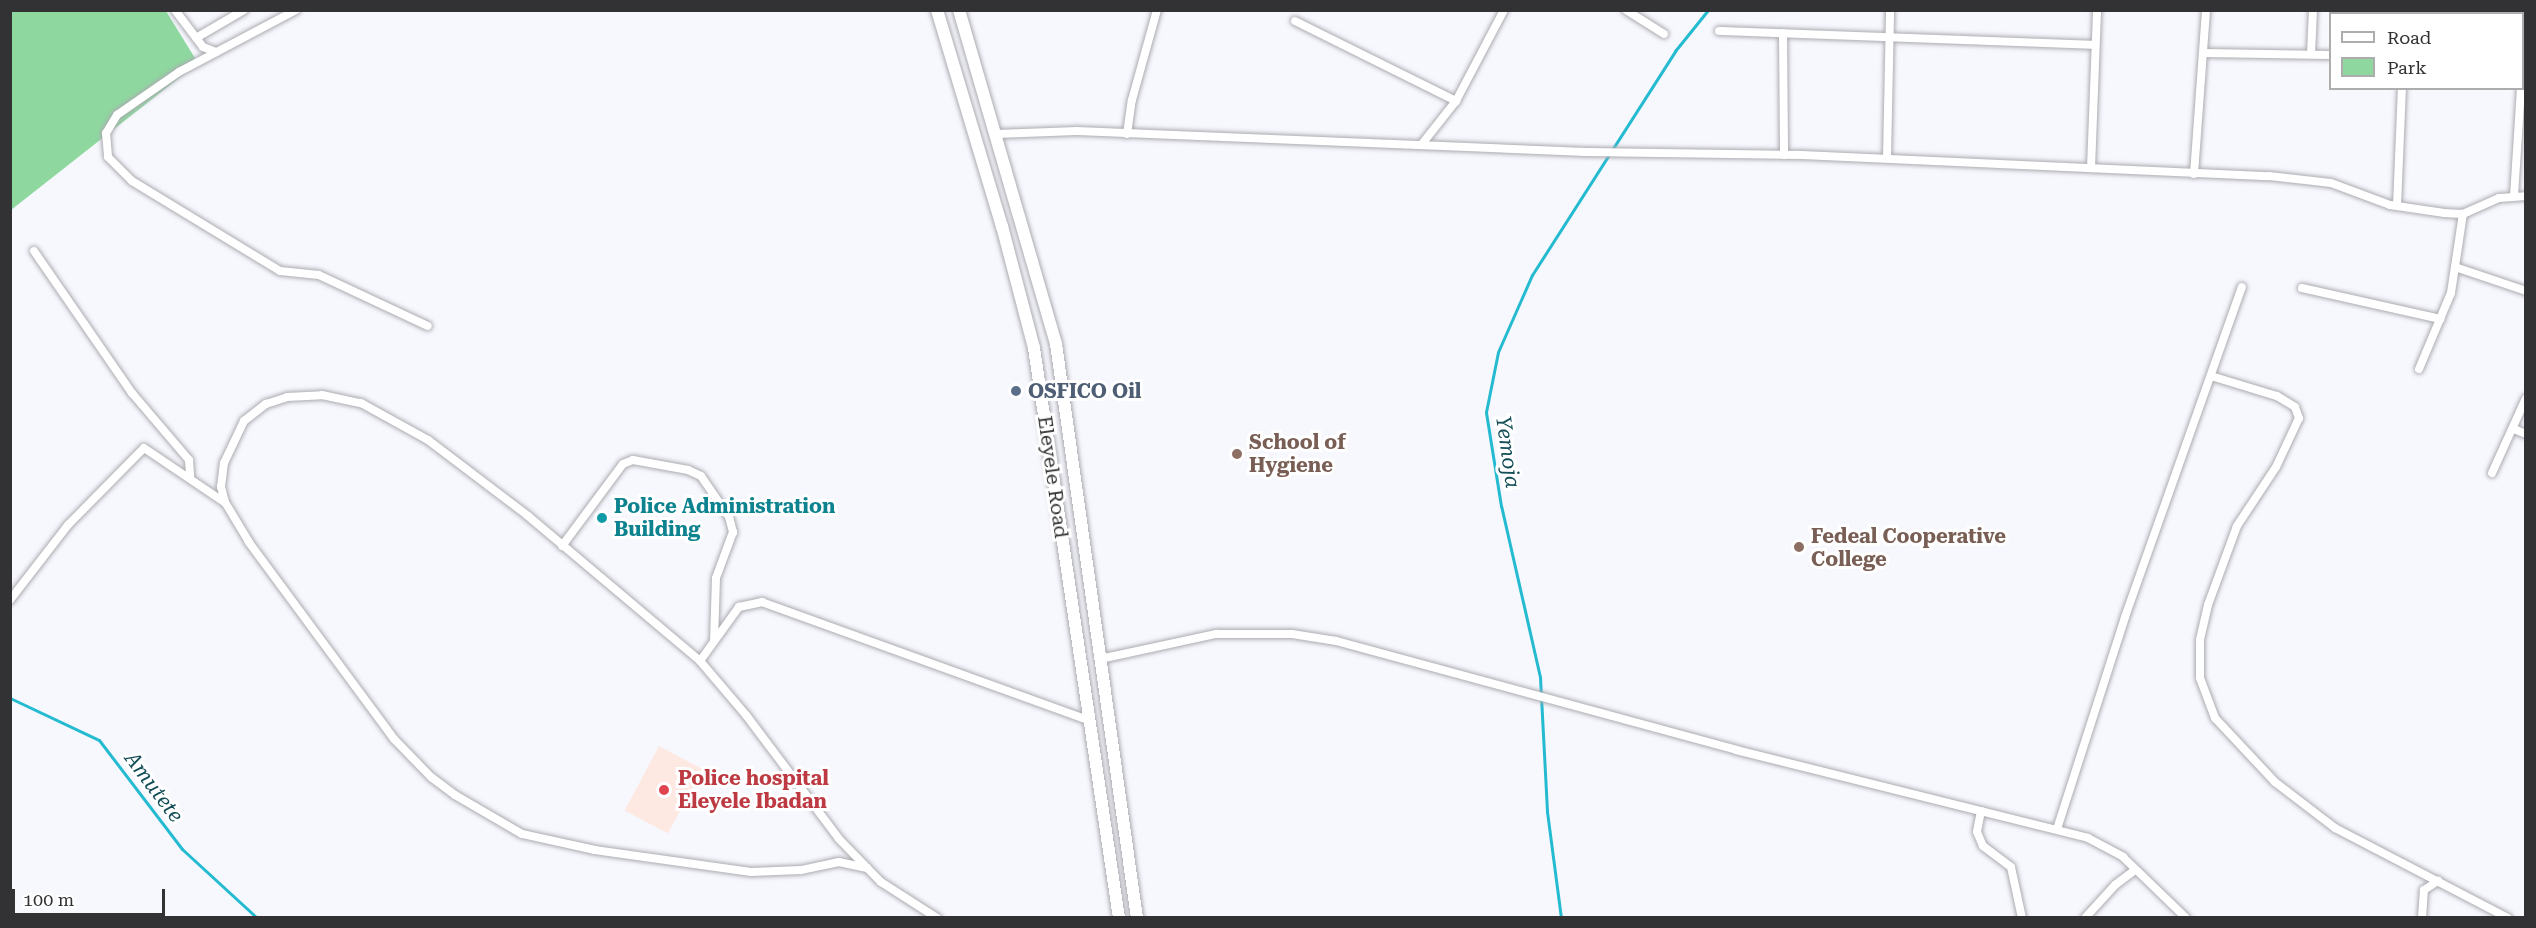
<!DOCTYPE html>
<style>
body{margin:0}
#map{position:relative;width:2536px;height:928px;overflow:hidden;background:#f7f7fe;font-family:"Roboto Serif",serif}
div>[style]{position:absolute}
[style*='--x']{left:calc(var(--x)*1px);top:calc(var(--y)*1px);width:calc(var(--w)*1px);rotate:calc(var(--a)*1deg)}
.medical>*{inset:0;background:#fde9e1;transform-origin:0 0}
.green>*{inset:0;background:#8ed89f}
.stream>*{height:3px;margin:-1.5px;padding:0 1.5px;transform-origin:1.5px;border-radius:1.5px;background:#24bbd1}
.roads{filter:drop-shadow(0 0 2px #ababb1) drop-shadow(0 0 2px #ababb1)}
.street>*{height:8px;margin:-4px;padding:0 4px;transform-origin:4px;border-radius:4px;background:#fff}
.primary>*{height:12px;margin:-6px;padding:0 6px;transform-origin:6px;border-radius:6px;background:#fff}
.dots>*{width:16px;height:16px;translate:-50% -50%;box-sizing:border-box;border:3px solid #fff;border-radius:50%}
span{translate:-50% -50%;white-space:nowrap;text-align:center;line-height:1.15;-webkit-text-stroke:6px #fff;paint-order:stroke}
.service-label{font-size:20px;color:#4e5e75;font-weight:700}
.left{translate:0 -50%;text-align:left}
.education-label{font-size:20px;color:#785e54;font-weight:700}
.street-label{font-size:20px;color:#323134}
.culture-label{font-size:20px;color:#0d838f;font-weight:700}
.health-label{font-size:20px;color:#be3a42;font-weight:700}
.water-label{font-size:21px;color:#134e57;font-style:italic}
.frame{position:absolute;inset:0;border:12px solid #323134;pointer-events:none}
.legend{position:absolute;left:2329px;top:12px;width:195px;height:78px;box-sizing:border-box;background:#fff;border:2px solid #adadae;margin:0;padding:8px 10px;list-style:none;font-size:18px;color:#323134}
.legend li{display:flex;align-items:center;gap:12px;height:30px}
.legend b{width:30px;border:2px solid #adadae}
.scale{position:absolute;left:12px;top:889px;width:153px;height:27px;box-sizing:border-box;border:3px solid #323134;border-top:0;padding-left:8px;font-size:18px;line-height:21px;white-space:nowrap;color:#323134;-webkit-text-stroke:4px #fff;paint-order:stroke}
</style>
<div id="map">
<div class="medical">
<i style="left:659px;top:746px;width:49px;height:73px;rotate:28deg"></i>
</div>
<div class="green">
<i style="clip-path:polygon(11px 11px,166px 11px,198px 63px,11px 210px)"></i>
</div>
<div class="stream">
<i style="--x:10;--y:698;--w:98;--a:25.3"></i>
<i style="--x:99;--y:740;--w:137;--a:52.7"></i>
<i style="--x:182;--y:849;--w:102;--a:42.6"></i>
<i style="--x:1561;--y:918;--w:108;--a:-97.5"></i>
<i style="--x:1547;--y:811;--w:134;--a:-93"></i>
<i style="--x:1540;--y:677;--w:175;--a:-102.8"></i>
<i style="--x:1501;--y:506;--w:95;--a:-99.1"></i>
<i style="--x:1486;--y:412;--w:61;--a:-78.7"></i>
<i style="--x:1498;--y:352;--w:84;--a:-66.2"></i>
<i style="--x:1532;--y:275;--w:266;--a:-57.4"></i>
<i style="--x:1675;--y:51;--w:53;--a:-51.2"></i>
</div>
<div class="roads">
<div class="street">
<i style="--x:175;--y:10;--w:46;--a:52.9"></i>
<i style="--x:203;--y:47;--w:14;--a:21"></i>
<i style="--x:296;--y:10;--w:132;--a:152.1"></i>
<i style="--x:179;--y:72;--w:75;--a:145.3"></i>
<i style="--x:117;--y:115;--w:21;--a:121"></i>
<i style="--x:106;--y:133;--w:24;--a:85"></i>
<i style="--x:108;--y:157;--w:34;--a:45"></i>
<i style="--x:132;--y:181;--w:173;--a:31.3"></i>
<i style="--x:280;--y:271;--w:39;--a:6"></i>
<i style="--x:319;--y:275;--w:120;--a:25.1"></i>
<i style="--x:1626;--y:10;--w:45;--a:32.3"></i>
<i style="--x:2415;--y:14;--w:4;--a:-90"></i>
<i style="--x:1295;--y:21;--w:180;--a:26.4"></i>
<i style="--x:1719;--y:31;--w:375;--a:2.1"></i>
<i style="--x:1783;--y:33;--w:122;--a:89.5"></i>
<i style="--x:196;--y:38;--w:56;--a:-30.3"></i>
<i style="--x:2204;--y:53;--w:126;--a:0.9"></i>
<i style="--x:2311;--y:54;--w:44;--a:-87.4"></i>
<i style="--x:2522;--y:70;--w:43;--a:-84.7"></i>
<i style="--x:996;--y:134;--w:81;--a:-2.1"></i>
<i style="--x:1077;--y:131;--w:509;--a:2.36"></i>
<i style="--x:1586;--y:152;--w:216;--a:0.8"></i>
<i style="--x:1802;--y:155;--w:467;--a:2.6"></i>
<i style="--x:2269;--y:176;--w:62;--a:6.4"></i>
<i style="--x:2331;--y:183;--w:63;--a:20.4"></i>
<i style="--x:2390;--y:205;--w:55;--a:8.4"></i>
<i style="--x:2444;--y:213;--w:19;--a:3"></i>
<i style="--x:2463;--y:214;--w:39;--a:-24"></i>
<i style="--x:2499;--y:198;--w:27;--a:-4"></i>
<i style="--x:1127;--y:134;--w:34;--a:-82"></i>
<i style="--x:1132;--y:100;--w:93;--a:-74.5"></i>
<i style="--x:1422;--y:144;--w:55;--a:-51.7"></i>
<i style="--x:1456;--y:101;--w:103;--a:-62.2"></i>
<i style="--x:1887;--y:158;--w:148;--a:-88.8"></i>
<i style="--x:2091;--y:168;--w:158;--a:-87.8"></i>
<i style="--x:2194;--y:174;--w:164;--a:-85.8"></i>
<i style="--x:2514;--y:196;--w:108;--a:-86.3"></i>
<i style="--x:2397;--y:206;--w:118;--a:-87.6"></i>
<i style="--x:34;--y:251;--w:173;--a:55.4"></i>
<i style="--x:132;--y:393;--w:88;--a:49.6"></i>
<i style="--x:189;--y:460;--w:16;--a:86"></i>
<i style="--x:2458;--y:268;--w:72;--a:18.7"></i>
<i style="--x:2302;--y:288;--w:142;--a:12.6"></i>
<i style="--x:2419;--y:369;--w:82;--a:-67.2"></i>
<i style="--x:2451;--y:293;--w:80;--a:-81.4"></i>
<i style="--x:2211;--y:376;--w:69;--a:16.9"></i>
<i style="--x:2277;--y:396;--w:21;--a:31"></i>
<i style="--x:2295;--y:407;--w:12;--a:70"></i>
<i style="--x:2299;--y:418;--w:54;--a:115.1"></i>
<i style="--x:2276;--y:467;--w:71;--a:123.5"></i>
<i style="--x:2237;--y:526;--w:84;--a:110.2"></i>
<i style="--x:2208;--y:605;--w:36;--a:103"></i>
<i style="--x:2200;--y:640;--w:38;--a:90"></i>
<i style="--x:2200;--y:678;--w:43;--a:69.4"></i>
<i style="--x:2215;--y:718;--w:88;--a:46.8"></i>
<i style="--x:2275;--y:782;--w:76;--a:37.5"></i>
<i style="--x:2335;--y:828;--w:195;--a:27.5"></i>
<i style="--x:2514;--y:429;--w:13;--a:23"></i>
<i style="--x:2492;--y:473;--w:82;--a:-65.6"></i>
<i style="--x:562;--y:546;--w:102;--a:-53.4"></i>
<i style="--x:623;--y:464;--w:11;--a:-22"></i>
<i style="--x:633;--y:460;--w:56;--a:10.3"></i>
<i style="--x:688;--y:470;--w:14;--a:25"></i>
<i style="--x:701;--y:476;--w:50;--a:55.7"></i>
<i style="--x:729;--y:517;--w:16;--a:75"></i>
<i style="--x:733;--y:532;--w:49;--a:110.3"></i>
<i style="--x:716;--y:578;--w:63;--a:91.8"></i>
<i style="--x:10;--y:600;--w:95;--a:-52.3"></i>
<i style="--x:68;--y:525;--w:108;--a:-45.4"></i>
<i style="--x:144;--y:448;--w:97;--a:34"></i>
<i style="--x:1100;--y:659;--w:119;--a:-12.2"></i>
<i style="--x:1216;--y:634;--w:76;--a:0"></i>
<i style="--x:1292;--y:634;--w:45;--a:9"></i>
<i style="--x:1336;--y:641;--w:415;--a:15.2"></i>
<i style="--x:1736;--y:750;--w:363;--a:14"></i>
<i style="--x:2088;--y:838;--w:40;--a:28"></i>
<i style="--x:2123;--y:857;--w:88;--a:44.1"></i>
<i style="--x:700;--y:661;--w:67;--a:-54.2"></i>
<i style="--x:739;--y:607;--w:24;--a:-12"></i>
<i style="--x:762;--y:602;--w:347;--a:19.9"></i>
<i style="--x:1981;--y:811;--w:21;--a:101"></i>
<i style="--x:1977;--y:832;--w:15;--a:67"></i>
<i style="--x:1983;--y:846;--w:35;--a:37"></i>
<i style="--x:2011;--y:867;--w:52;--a:77.8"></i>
<i style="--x:2057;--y:829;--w:223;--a:-72.2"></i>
<i style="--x:2125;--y:617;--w:350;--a:-70.5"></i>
<i style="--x:867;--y:868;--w:29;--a:-168"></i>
<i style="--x:839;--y:862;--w:39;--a:168"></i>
<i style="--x:801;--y:870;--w:50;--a:177.7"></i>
<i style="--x:751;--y:872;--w:158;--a:-172"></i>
<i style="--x:595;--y:850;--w:75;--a:-167.6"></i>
<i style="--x:522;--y:834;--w:78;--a:-149.8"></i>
<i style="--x:455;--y:795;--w:30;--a:-143"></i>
<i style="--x:431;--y:777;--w:53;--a:-134.2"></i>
<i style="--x:394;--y:739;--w:245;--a:-126.4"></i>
<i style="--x:249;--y:542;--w:47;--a:-121"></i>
<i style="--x:225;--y:502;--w:16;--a:-105"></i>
<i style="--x:221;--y:487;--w:24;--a:-83"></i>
<i style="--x:224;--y:463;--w:47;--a:-64.5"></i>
<i style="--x:244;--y:421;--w:28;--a:-38"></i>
<i style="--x:266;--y:404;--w:22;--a:-18"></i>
<i style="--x:287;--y:397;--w:35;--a:-3"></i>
<i style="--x:322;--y:395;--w:40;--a:12"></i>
<i style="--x:361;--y:403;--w:77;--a:28.9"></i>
<i style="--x:428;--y:440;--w:126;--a:37.2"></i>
<i style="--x:528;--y:516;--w:225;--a:40.1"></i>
<i style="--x:700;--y:661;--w:71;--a:49.6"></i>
<i style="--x:746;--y:715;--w:155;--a:53.1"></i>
<i style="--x:839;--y:839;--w:60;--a:45.7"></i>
<i style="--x:881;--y:882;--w:67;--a:32.7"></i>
<i style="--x:2085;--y:918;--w:45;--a:-47.7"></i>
<i style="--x:2115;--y:885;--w:25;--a:-37"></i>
<i style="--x:2422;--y:918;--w:28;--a:-86"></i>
<i style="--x:2424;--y:890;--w:17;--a:-33"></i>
</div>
<div class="primary">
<i style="--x:937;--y:10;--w:226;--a:73.3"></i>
<i style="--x:1002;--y:226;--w:126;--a:75.3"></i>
<i style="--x:1034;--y:348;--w:576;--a:81.52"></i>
<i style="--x:959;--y:10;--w:348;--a:73.8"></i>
<i style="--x:1056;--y:344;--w:580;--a:81.97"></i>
</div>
</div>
<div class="dots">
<i style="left:1016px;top:391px;background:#5c6f8a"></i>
<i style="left:1237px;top:454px;background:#8d6e63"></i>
<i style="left:602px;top:518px;background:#0f9aa8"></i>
<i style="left:1799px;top:547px;background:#8d6e63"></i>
<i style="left:664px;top:790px;background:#e0444e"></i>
</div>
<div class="service-label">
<span class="left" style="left:1028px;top:391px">OSFICO Oil</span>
</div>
<div class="education-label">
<span class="left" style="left:1249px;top:454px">School of<br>Hygiene</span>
<span class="left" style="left:1811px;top:548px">Fedeal Cooperative<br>College</span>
</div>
<div class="street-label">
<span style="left:1053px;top:477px;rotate:82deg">Eleyele Road</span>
</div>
<div class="culture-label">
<span class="left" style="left:614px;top:518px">Police Administration<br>Building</span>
</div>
<div class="health-label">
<span class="left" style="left:678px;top:790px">Police hospital<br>Eleyele Ibadan</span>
</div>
<div class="water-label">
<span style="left:1508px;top:452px;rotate:82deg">Yemoja</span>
<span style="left:154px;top:787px;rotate:53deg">Amutete</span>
</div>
<div class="frame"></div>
<ul class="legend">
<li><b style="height:8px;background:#fff"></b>Road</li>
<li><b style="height:16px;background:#8ed89f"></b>Park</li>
</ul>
<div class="scale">100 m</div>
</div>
